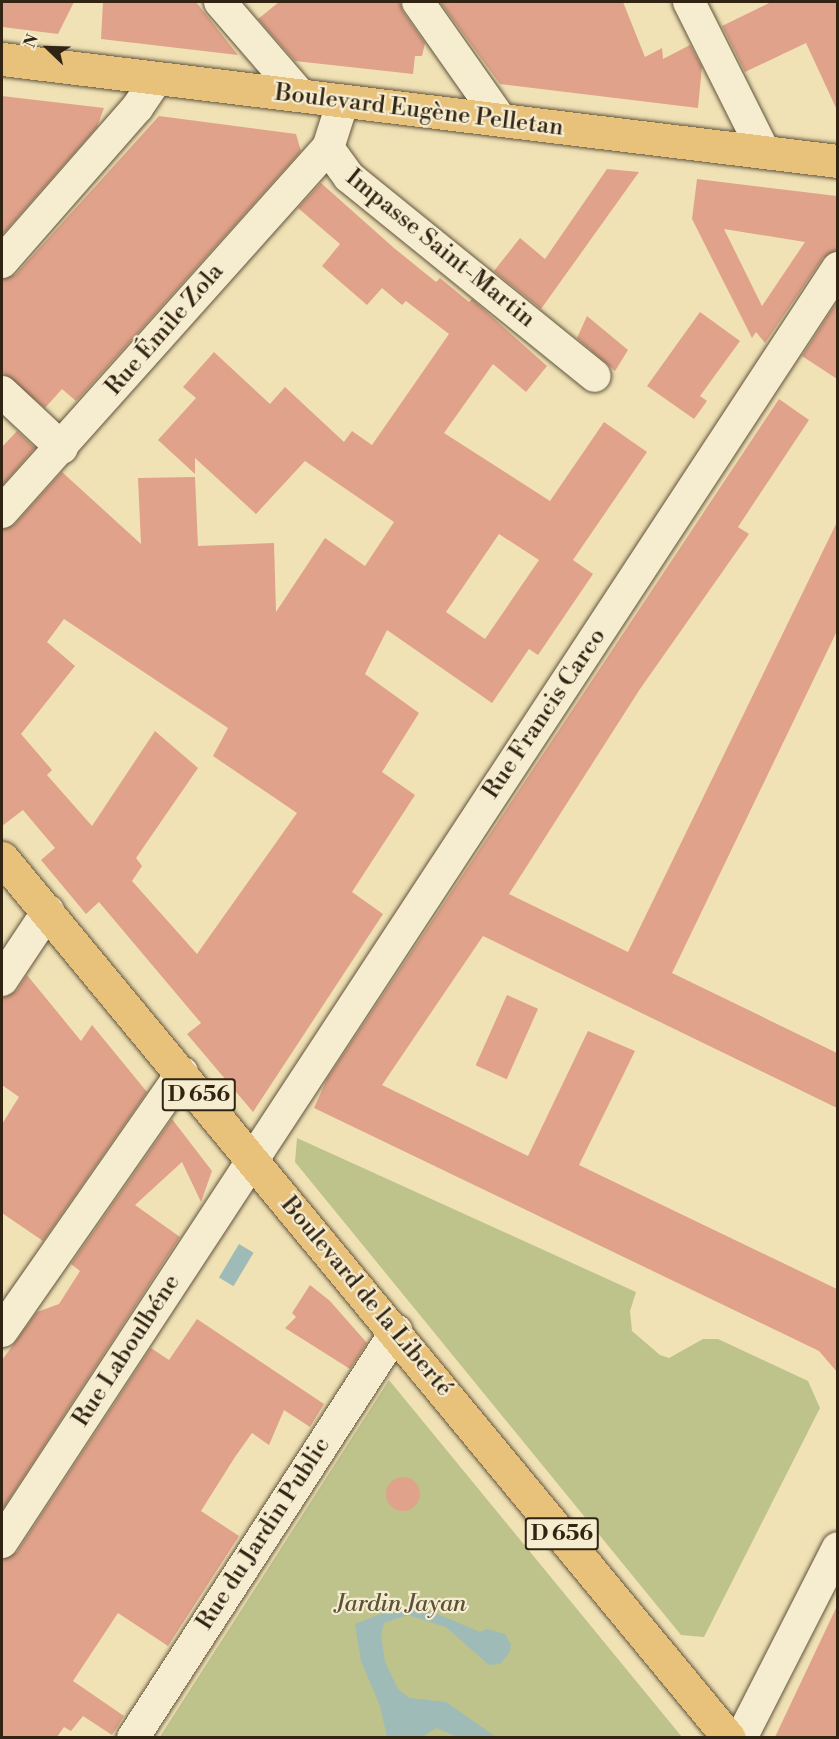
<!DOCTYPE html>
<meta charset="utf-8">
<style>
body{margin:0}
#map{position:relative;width:839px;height:1739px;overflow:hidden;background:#f1e2b6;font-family:"Libre Bodoni",serif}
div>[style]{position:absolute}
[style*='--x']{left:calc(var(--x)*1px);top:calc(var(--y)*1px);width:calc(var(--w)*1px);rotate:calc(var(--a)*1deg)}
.green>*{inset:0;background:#bec28b}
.water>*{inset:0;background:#9fbbb8;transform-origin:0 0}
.building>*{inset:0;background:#e0a28a;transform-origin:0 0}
.round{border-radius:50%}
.roads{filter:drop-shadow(0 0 2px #61543c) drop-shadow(0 0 2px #61543c)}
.minor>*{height:32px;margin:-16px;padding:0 16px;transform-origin:16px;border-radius:16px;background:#f6ecd0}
.major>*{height:33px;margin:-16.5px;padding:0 16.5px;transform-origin:16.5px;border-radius:16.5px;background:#e8c17b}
span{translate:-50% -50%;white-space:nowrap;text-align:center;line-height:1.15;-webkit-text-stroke:4.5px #f6ecd0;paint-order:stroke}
.shield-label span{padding:2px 4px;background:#f6ecd0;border:2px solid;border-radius:4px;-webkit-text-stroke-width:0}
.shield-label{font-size:22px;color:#312413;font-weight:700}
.street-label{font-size:24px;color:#312413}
.park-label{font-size:24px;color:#5b5337;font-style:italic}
.frame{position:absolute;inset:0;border:3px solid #312413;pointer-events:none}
.north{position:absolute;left:18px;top:18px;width:60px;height:60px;-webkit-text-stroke:4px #f6ecd0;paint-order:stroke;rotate:293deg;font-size:16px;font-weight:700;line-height:24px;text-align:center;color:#312413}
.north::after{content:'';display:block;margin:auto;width:21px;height:27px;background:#312413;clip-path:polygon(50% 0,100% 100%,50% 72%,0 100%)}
</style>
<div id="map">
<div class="green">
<i style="clip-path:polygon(297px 1138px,636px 1292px,630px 1311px,632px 1331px,660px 1355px,669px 1358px,703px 1339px,718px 1339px,808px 1381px,820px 1408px,704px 1637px,681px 1635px,295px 1162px)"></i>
<i style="clip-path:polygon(389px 1380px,682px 1737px,159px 1738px)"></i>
</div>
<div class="water">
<i style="left:239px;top:1244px;width:17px;height:39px;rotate:31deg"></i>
<i style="clip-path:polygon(421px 1607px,480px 1632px,487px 1629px,505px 1634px,511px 1645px,509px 1653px,500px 1664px,489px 1665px,446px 1627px,408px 1615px,384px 1623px,381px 1635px,385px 1662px,398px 1689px,409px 1698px,446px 1702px,496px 1737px,458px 1737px,436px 1728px,422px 1737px,387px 1737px,380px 1706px,361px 1661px,355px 1624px,396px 1608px)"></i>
</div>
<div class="building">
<i style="clip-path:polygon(2px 2px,74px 2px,58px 34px,2px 27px)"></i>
<i style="clip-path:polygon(103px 2px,196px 2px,238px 55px,101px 39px)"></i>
<i style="clip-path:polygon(279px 2px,400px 2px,403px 12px,425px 43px,422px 56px,415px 56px,413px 74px,295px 61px,258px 19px)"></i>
<i style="clip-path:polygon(440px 2px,623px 2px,645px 57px,662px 48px,663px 59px,690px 45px,702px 67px,698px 108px,500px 84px)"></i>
<i style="clip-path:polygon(771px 2px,837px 2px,837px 110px,806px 43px,745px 72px,722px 26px)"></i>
<i style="clip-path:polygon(2px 96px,104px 108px,97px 127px,2px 235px)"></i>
<i style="clip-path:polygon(159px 116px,296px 134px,301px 151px,82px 395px,76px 401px,62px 389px,45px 408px,2px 372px,2px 280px,16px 274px)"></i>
<i style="clip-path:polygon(607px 169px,639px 172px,541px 309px,494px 271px,520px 238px,545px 259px)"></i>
<i style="clip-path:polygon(evenodd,697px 179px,837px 196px,837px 250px,823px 258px,765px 343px,756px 332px,752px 338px,692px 219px,697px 179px,724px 229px,805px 242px,762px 306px,724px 229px)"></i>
<i style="clip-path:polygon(evenodd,321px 183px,394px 248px,436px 282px,440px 278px,469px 302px,472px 299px,547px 366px,526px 392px,493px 364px,444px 433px,550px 501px,604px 422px,647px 452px,573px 560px,593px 574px,538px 655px,529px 649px,492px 703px,387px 630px,365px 674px,419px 713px,382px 772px,415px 795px,352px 892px,383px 914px,253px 1112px,187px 1034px,201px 1023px,99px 902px,86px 914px,41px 860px,55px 848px,23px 810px,2px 826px,2px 530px,15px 524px,62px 472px,141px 544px,138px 478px,195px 477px,198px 546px,274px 543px,276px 612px,325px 538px,365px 566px,394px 522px,305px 461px,256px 514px,195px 458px,195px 474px,158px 440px,196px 398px,183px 387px,214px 352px,270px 404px,285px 387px,344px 442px,352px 431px,372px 445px,449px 334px,406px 301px,402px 305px,382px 288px,367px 305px,322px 266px,340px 244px,298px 208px,321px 183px,499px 534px,539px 560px,485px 639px,446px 612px,499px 534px,321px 183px,64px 619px,228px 728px,213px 756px,297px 813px,197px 954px,132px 881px,142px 866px,136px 858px,198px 768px,155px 731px,92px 826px,47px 775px,52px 770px,21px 734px,75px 666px,47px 642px,64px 619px)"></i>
<i style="clip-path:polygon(837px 302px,837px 379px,802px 356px)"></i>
<i style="clip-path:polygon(700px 312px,740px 341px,700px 396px,707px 401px,694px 419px,647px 386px)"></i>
<i style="clip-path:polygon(587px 316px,628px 350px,615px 371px,577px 338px)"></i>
<i style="clip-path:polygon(779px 399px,809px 420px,738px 527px,749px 534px,640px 689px,509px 894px,628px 952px,837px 522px,837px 631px,672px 973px,837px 1053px,837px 1108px,483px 936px,382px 1085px,528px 1156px,588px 1031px,635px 1051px,579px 1165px,837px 1289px,837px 1372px,819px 1351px,314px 1108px,327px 1079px)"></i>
<i style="clip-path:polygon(17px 431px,35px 448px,2px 486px,2px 447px)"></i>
<i style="clip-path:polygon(27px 975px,81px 1041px,92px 1025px,147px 1092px,43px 1241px,2px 1213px,2px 1124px,19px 1097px,2px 1085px,2px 998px,17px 990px)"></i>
<i style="left:507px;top:995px;width:34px;height:77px;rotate:24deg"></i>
<i style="clip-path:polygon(172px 1119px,212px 1171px,201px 1202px,182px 1162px,135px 1205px,180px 1237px,2px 1510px,2px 1360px,37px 1312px,59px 1304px,80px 1271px,71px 1264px)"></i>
<i style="clip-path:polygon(310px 1285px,330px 1301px,367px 1343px,350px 1369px,285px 1328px,296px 1317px,292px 1313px)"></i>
<i style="clip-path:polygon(197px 1319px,324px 1404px,310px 1427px,284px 1410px,269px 1445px,252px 1433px,235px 1457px,201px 1511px,239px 1536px,168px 1646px,118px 1613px,73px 1681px,124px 1716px,112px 1735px,83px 1716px,71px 1731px,64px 1727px,57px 1737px,2px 1737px,2px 1560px,17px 1552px,151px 1348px,169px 1360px)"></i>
<i class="round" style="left:386px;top:1477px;width:34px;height:34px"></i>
<i style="clip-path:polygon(837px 1606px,837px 1737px,775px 1737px,784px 1718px)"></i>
</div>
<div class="roads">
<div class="minor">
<i style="--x:220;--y:2;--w:124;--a:49.2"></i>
<i style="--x:418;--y:2;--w:144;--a:54.9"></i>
<i style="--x:689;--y:2;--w:168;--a:63.4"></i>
<i style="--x:343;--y:101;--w:49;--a:107.7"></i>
<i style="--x:328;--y:148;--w:36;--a:54"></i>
<i style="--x:349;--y:177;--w:316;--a:39"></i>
<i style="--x:2;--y:262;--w:205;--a:-48.8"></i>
<i style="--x:137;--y:108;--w:34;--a:-56"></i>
<i style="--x:2;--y:392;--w:82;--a:43"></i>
<i style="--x:2;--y:512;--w:489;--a:-48.2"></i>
<i style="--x:2;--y:980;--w:83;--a:-56.3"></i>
<i style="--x:2;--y:1331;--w:315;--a:-55.1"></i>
<i style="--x:2;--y:1542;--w:1524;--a:-56.73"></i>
<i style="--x:133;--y:1738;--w:485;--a:-57.1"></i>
<i style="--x:741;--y:1738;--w:213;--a:-63"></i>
</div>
<div class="major">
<i style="--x:2;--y:59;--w:842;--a:6.96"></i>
<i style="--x:2;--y:858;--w:1141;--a:50.44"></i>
</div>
</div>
<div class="shield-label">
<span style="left:199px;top:1095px">D 656</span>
<span style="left:562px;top:1534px">D 656</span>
</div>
<div class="street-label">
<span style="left:419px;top:111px;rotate:7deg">Boulevard Eugène Pelletan</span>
<span style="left:440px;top:249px;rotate:39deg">Impasse Saint-Martin</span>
<span style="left:165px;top:330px;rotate:-49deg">Rue Émile Zola</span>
<span style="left:545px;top:714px;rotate:-56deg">Rue Francis Carco</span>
<span style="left:366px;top:1297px;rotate:50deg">Boulevard de la Liberté</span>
<span style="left:127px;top:1351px;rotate:-57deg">Rue Laboulbéne</span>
<span style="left:264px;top:1534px;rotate:-57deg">Rue du Jardin Public</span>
</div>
<div class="park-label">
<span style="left:401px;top:1605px">Jardin Jayan</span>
</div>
<div class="frame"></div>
<div class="north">N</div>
</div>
